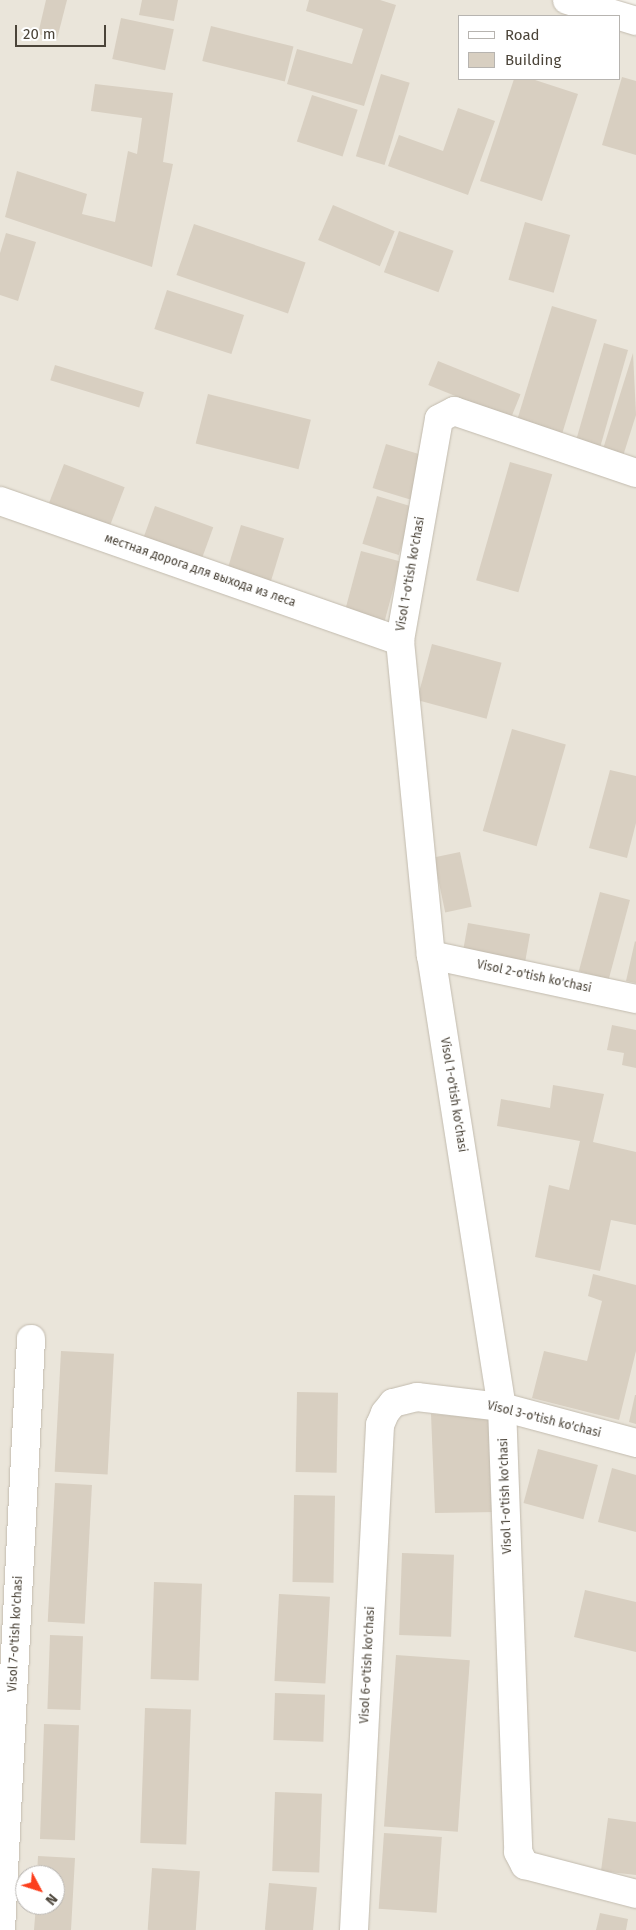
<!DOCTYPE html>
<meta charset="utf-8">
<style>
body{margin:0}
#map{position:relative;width:636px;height:1930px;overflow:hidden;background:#f6f3ec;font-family:"Fira Sans",sans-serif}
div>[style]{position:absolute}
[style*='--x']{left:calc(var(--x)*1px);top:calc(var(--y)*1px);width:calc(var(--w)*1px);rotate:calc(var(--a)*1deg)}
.residential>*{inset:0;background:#eae5da}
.building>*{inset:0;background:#d8cfc1;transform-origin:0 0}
.roads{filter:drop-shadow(0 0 1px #c2bbae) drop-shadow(0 0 1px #c2bbae)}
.minor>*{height:28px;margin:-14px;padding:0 14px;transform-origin:14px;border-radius:14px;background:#fff}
span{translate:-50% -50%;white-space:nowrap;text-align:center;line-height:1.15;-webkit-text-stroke:4.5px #fff;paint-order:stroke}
.street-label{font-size:12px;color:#4b4439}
.legend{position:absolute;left:458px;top:15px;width:162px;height:65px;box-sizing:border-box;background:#fff;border:1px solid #b7b4b0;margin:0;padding:6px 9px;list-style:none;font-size:15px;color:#4b4439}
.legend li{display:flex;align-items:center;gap:10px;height:25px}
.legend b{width:25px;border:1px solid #b7b4b0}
.north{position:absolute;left:15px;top:1865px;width:50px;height:50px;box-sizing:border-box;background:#fff;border:1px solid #b7b4b0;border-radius:50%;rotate:130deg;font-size:14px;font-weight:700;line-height:20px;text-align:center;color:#4b4439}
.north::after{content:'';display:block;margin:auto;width:18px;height:22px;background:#fc3f1d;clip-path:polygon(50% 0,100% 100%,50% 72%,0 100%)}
.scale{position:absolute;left:15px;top:25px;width:91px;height:22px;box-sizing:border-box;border:2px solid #4b4439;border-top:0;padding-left:6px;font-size:15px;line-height:18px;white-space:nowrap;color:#4b4439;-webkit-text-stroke:4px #fff;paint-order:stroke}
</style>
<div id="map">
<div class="residential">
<i style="clip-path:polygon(evenodd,0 0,567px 0,636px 21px,636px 1930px,0 1930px,0 0,460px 16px,620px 16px,620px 79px,460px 79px,460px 16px,0 0,25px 1875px,55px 1875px,55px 1905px,25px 1905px,25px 1875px)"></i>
</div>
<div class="building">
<i style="clip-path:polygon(46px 0,67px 0,57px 39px,38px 34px)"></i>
<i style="clip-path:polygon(142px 0,178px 0,174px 21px,139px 15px)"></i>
<i style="clip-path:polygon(309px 0,380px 0,396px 5px,364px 106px,287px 84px,297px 49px,352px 64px,363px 29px,306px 11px)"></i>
<i style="left:121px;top:18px;width:54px;height:42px;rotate:12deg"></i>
<i style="left:211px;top:26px;width:85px;height:36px;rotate:14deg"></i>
<i style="left:381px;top:74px;width:30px;height:86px;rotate:17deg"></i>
<i style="clip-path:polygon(622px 77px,636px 81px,636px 155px,602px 145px)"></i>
<i style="clip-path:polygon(514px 79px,532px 79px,578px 94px,542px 201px,480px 181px)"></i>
<i style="clip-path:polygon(95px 84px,173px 93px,163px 162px,173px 164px,152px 267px,5px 217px,17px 171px,87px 194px,82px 214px,115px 222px,128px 151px,137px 154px,142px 118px,91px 111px)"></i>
<i style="left:312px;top:95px;width:48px;height:49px;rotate:18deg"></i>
<i style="clip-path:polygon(458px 108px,495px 121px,468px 195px,388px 166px,399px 135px,443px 151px)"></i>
<i style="left:333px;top:205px;width:67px;height:38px;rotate:23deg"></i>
<i style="left:525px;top:222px;width:47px;height:60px;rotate:16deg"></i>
<i style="left:194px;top:224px;width:118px;height:54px;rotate:19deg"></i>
<i style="left:399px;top:231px;width:58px;height:44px;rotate:20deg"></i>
<i style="clip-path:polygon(6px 233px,36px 242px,18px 301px,0 295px,0 253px)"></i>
<i style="left:167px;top:290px;width:81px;height:41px;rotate:18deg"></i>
<i style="left:552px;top:306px;width:47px;height:127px;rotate:17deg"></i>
<i style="left:604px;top:343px;width:25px;height:102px;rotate:16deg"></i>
<i style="clip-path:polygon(633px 353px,636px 415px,623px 456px,603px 449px)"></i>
<i style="left:438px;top:361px;width:89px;height:26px;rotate:22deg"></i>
<i style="left:55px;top:365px;width:93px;height:16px;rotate:17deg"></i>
<i style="left:208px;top:394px;width:106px;height:51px;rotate:14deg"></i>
<i style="left:386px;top:444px;width:41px;height:46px;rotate:17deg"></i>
<i style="left:510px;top:462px;width:44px;height:123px;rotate:16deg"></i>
<i style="left:64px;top:464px;width:65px;height:50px;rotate:21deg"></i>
<i style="left:377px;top:496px;width:38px;height:50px;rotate:17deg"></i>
<i style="left:155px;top:506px;width:62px;height:42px;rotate:20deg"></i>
<i style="left:241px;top:525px;width:45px;height:52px;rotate:17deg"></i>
<i style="left:361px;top:551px;width:41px;height:66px;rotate:15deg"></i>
<i style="left:432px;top:644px;width:72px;height:58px;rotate:15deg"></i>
<i style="left:512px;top:729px;width:56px;height:106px;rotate:16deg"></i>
<i style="clip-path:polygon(610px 770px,636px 776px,636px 823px,627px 858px,589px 848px)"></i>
<i style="left:460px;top:852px;width:56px;height:27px;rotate:78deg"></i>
<i style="left:600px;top:892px;width:31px;height:82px;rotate:15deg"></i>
<i style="left:468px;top:923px;width:63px;height:28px;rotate:10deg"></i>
<i style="clip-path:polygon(635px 941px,636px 942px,636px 983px,626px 981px)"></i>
<i style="clip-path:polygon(612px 1025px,636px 1030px,636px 1068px,622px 1065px,624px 1053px,607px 1050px)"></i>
<i style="clip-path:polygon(553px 1085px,604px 1094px,593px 1142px,636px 1152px,636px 1225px,611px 1220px,600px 1271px,535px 1257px,549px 1185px,569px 1190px,580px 1141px,497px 1126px,501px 1099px,550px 1108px)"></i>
<i style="clip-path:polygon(593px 1274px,636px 1285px,636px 1351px,619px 1420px,532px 1398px,544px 1351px,587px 1361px,602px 1301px,588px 1296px)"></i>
<i style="left:61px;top:1351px;width:53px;height:121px;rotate:3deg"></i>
<i style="left:297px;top:1392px;width:41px;height:80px;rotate:1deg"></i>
<i style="clip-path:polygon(635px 1395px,636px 1395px,636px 1424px,629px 1422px)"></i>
<i style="clip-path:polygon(431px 1414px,489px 1419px,497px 1512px,435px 1513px)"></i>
<i style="left:538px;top:1449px;width:62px;height:56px;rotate:15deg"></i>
<i style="clip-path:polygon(612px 1468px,636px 1475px,636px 1532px,598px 1522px)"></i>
<i style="left:55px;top:1483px;width:37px;height:139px;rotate:3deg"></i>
<i style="left:294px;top:1495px;width:41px;height:87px;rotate:1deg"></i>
<i style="left:402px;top:1553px;width:52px;height:82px;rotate:2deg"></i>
<i style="left:154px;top:1582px;width:48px;height:97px;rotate:2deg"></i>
<i style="clip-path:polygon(585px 1590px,636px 1602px,636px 1652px,574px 1637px)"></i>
<i style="left:279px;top:1594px;width:51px;height:87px;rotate:3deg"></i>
<i style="left:50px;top:1635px;width:33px;height:74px;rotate:2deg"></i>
<i style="left:396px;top:1655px;width:74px;height:172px;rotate:4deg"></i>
<i style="left:275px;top:1693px;width:50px;height:47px;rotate:2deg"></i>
<i style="left:145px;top:1708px;width:46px;height:135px;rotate:2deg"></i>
<i style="left:44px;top:1724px;width:35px;height:115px;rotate:2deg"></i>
<i style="left:275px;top:1792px;width:47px;height:79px;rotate:2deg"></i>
<i style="clip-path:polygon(608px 1818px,636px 1822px,636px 1875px,601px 1871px)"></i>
<i style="left:384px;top:1833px;width:58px;height:76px;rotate:4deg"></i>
<i style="clip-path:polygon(38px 1856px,75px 1858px,71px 1930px,34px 1930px,36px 1905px,55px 1905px,55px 1875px,37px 1875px)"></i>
<i style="left:152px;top:1868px;width:48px;height:62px;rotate:4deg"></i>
<i style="left:269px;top:1883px;width:48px;height:47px;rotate:5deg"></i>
<i style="clip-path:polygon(600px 1913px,628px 1919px,626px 1930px,596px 1930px)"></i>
</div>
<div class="roads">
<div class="minor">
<i style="--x:567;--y:0;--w:72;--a:16.9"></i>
<i style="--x:636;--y:473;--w:192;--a:-161.2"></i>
<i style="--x:454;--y:411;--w:17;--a:152"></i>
<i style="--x:439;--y:419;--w:225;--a:100"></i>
<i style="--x:400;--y:641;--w:316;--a:84.4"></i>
<i style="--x:431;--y:955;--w:458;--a:81.1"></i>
<i style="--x:502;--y:1407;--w:445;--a:87.9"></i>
<i style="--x:518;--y:1852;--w:15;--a:62"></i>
<i style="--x:525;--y:1865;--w:115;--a:14.6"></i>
<i style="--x:0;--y:501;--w:424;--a:19.3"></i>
<i style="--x:431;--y:955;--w:210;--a:12.1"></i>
<i style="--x:1;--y:1930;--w:592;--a:-87.09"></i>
<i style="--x:354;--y:1930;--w:506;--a:-87.05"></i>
<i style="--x:380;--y:1425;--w:13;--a:-67"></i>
<i style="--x:385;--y:1413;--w:13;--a:-51"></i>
<i style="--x:393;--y:1403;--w:25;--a:-14"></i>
<i style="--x:417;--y:1397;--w:86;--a:6.7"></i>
<i style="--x:502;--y:1407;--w:139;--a:15"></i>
</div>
</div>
<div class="street-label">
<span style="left:200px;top:571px;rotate:19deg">местная дорога для выхода из леса</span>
<span style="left:411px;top:574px;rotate:-80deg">Visol 1-o'tish ko'chasi</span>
<span style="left:534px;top:977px;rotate:12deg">Visol 2-o'tish ko'chasi</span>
<span style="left:453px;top:1095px;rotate:81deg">Visol 1-o'tish ko'chasi</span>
<span style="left:544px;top:1420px;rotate:14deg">Visol 3-o'tish ko'chasi</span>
<span style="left:506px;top:1496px;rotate:-92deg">Visol 1-o'tish ko'chasi</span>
<span style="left:16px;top:1634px;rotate:-87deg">Visol 7-o'tish ko'chasi</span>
<span style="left:368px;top:1665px;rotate:-87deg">Visol 6-o'tish ko'chasi</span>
</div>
<ul class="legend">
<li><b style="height:6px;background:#fff"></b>Road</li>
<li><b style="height:14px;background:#d8cfc1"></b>Building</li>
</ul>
<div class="north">N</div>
<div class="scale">20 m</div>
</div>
